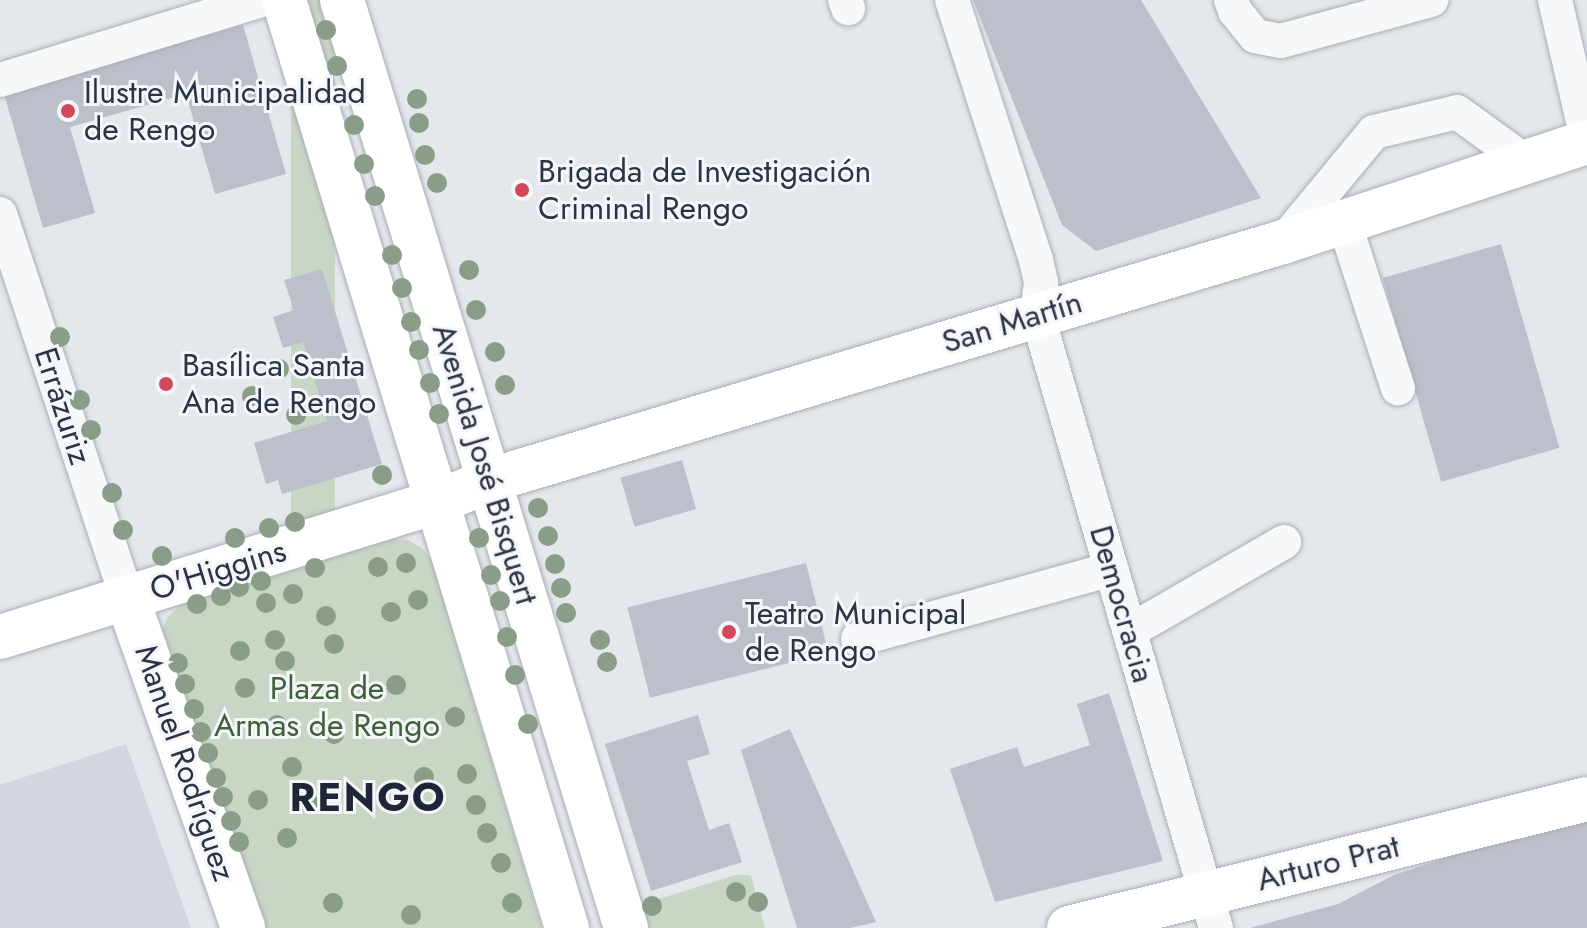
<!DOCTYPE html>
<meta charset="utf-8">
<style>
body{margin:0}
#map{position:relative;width:1587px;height:928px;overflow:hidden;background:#e4e7ec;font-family:Jost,sans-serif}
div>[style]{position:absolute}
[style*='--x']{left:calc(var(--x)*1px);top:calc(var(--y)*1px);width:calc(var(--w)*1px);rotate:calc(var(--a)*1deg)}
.built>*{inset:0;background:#d2d6de}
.green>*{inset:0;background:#c9d6c5;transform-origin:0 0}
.building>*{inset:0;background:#bbc0ca;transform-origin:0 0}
.roads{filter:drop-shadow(0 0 2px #a9aeb7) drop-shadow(0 0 2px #a9aeb7)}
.minor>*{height:34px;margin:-17px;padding:0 17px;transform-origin:17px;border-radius:17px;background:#f7f8fa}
.major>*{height:44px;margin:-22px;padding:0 22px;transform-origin:22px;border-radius:22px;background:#fff}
.trees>*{width:20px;height:20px;margin:-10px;border-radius:50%;background:#899d89}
.dots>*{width:22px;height:22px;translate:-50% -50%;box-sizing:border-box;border:4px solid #f4f6f9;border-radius:50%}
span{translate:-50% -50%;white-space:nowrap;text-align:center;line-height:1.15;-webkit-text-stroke:6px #f4f6f9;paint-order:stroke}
.poi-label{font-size:32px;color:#2b3445}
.left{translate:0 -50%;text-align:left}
.street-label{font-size:32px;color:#2b3445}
.park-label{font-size:32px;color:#3f6138}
.district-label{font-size:40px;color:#1d2536;font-weight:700;letter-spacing:2px}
</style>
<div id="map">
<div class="built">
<i style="clip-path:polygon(126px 744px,191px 928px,0 928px,0 785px)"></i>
</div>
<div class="green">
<i style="left:291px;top:0;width:44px;height:970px"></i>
<i style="clip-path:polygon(389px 539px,408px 540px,422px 548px,432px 561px,542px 928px,254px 928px,159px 637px,168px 617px,182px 603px)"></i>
<i style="clip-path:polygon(739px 874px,751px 876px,765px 928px,636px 928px,630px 908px)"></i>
</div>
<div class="building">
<i style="clip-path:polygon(973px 0,1141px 0,1261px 198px,1096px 251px,1062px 225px)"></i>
<i style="clip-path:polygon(243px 25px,286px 174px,215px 194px,186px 94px,70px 127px,95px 213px,43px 228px,4px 94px)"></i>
<i style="left:1501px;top:244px;width:212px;height:123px;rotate:74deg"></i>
<i style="clip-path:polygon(322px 269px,382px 464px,282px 494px,278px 480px,266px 484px,254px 443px,327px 421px,303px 342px,283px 348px,273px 317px,294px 310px,284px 280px)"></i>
<i style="left:682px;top:460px;width:51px;height:64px;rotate:74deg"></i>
<i style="left:806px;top:563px;width:93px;height:184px;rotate:76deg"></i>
<i style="clip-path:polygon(1109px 693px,1163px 861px,995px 902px,950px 769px,1017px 747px,1024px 767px,1090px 745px,1077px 704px)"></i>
<i style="clip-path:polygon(698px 715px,710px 754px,687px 761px,709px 830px,729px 823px,742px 862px,651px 891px,605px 744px)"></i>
<i style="clip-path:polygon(790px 729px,876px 922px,850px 928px,797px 928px,741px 750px)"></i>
<i style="clip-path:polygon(1587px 818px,1587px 928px,1250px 928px,1338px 904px,1394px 875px,1490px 843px,1511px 837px,1514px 840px,1526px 838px,1525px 831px)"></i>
</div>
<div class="roads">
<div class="minor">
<i style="--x:845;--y:0;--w:9;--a:69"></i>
<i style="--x:952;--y:0;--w:273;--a:72.1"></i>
<i style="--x:1036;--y:260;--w:23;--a:77"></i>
<i style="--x:1041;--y:282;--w:32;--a:97"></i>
<i style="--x:1037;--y:314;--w:640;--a:73.75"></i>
<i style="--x:1231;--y:0;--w:12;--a:70"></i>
<i style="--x:1235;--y:11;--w:32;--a:51"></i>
<i style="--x:1255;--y:36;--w:26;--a:11"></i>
<i style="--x:1281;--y:41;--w:156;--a:-15.3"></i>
<i style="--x:1555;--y:0;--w:143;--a:77"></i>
<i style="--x:0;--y:80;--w:273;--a:-17"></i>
<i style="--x:0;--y:214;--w:404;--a:71.7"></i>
<i style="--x:1344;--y:222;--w:175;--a:72"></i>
<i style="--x:1283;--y:242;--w:143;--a:-50.4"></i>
<i style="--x:1374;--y:132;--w:85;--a:-13.5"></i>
<i style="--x:1457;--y:112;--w:85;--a:35.9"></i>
<i style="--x:1130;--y:631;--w:178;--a:-30"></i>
<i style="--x:858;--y:639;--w:263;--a:-15.4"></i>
</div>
<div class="major">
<i style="--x:284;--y:0;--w:970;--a:73.04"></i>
<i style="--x:342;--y:0;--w:970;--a:72.98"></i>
<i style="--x:127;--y:598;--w:350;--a:70.6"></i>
<i style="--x:0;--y:637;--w:457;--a:-17.2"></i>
<i style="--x:437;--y:502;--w:58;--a:-22.2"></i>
<i style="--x:491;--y:480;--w:827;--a:-16.73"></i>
<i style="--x:1283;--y:242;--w:320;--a:-18.2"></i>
<i style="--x:1069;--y:928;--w:534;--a:-13.98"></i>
</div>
</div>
<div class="trees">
<i style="left:326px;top:30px"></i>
<i style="left:337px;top:66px"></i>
<i style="left:417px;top:99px"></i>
<i style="left:419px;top:123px"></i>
<i style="left:354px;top:125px"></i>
<i style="left:425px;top:155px"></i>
<i style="left:364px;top:164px"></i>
<i style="left:437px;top:183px"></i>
<i style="left:375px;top:196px"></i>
<i style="left:392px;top:255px"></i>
<i style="left:469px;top:270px"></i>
<i style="left:402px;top:288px"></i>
<i style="left:476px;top:310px"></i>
<i style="left:411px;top:322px"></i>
<i style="left:60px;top:337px"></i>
<i style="left:419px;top:350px"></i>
<i style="left:495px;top:352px"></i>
<i style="left:279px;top:369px"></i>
<i style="left:430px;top:383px"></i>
<i style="left:505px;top:385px"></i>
<i style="left:252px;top:396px"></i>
<i style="left:80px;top:400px"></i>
<i style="left:439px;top:414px"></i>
<i style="left:296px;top:415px"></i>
<i style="left:91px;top:430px"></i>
<i style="left:382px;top:475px"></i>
<i style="left:112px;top:493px"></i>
<i style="left:538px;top:508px"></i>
<i style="left:295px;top:522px"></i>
<i style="left:269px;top:528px"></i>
<i style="left:123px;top:530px"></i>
<i style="left:548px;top:536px"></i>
<i style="left:235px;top:538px"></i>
<i style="left:479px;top:538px"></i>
<i style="left:162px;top:556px"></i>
<i style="left:406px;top:563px"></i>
<i style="left:555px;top:564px"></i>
<i style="left:378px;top:567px"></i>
<i style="left:315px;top:568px"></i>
<i style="left:491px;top:575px"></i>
<i style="left:261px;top:581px"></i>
<i style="left:239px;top:587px"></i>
<i style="left:561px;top:588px"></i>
<i style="left:293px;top:594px"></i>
<i style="left:221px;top:596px"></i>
<i style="left:418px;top:600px"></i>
<i style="left:500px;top:601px"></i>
<i style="left:266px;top:603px"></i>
<i style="left:197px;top:604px"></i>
<i style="left:391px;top:612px"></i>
<i style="left:566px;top:613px"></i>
<i style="left:326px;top:616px"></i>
<i style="left:507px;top:637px"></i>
<i style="left:275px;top:640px"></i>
<i style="left:600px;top:640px"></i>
<i style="left:334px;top:644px"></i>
<i style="left:240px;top:651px"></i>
<i style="left:285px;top:661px"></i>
<i style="left:607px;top:662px"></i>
<i style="left:178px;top:663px"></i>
<i style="left:515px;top:675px"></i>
<i style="left:185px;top:684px"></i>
<i style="left:396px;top:685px"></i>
<i style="left:245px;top:688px"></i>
<i style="left:375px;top:691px"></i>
<i style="left:194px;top:709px"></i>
<i style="left:455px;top:717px"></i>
<i style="left:528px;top:724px"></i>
<i style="left:277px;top:725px"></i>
<i style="left:201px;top:732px"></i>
<i style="left:334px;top:734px"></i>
<i style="left:208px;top:753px"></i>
<i style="left:292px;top:767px"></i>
<i style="left:467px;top:774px"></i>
<i style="left:424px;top:777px"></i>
<i style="left:216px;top:778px"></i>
<i style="left:223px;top:797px"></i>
<i style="left:258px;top:800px"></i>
<i style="left:309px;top:803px"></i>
<i style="left:476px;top:805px"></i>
<i style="left:231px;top:821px"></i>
<i style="left:487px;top:833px"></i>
<i style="left:287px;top:838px"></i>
<i style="left:239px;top:842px"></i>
<i style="left:501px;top:863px"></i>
<i style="left:736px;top:892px"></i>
<i style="left:758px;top:902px"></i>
<i style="left:333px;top:903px"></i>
<i style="left:512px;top:903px"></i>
<i style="left:652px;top:906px"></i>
<i style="left:411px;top:915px"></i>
</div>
<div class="dots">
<i style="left:68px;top:111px;background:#d1495b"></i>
<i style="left:522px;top:190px;background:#d1495b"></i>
<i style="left:166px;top:384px;background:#d1495b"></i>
<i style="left:729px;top:632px;background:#d1495b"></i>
</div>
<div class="poi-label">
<span class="left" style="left:84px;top:111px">Ilustre Municipalidad<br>de Rengo</span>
<span class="left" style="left:538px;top:190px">Brigada de Investigación<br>Criminal Rengo</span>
<span class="left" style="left:182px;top:384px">Basílica Santa<br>Ana de Rengo</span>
<span class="left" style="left:745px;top:632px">Teatro Municipal<br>de Rengo</span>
</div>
<div class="street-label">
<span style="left:1012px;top:322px;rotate:-17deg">San Martín</span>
<span style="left:63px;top:406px;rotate:72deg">Errázuriz</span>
<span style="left:485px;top:464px;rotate:73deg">Avenida José Bisquert</span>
<span style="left:218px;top:570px;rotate:-17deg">O'Higgins</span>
<span style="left:1122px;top:604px;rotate:74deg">Democracia</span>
<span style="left:185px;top:763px;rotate:71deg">Manuel Rodríguez</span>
<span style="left:1328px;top:863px;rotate:-14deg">Arturo Prat</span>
</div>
<div class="park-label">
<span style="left:327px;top:707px">Plaza de<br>Armas de Rengo</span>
</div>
<div class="district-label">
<span style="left:368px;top:797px">RENGO</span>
</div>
</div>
